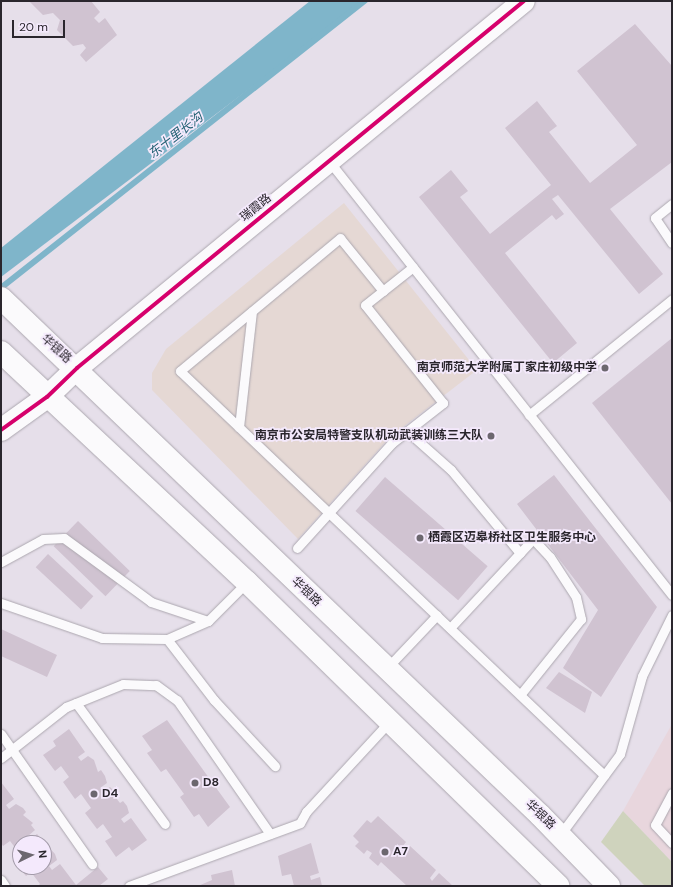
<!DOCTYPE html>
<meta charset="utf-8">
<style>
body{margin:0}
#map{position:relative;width:673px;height:887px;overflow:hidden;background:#e6dfea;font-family:"DM Sans","Noto Sans SC",sans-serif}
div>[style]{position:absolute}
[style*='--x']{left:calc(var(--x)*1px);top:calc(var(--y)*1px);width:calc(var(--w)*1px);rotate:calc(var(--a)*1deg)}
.commercial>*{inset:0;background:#e5d8d4}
.industrial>*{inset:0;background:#e8d6dd}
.green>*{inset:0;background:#cfd3bd}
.water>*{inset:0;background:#7fb5ca}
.stream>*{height:5.5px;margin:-2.75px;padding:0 2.75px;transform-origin:2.75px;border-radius:2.75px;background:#7fb5ca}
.building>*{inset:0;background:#d0c3d1;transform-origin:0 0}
.roads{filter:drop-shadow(0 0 1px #aca7af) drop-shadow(0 0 1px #aca7af)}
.lane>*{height:9px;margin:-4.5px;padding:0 4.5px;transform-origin:4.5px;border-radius:4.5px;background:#fbfafc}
.secondary>*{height:22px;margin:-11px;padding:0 11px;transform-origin:11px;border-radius:11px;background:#fbfafc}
.cycleway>*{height:4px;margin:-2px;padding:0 2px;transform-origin:2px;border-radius:2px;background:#d6006c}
.dots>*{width:11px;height:11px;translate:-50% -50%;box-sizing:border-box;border:2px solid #f4e9fc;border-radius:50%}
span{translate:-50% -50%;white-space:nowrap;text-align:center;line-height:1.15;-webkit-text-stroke:3.5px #f4e9fc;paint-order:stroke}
.street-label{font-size:12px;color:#2a262d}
.poi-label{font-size:12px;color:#2a262d;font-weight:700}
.right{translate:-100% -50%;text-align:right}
.left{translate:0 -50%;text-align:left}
.water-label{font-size:13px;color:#1e5e70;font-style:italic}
.frame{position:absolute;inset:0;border:2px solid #2a262d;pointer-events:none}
.north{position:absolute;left:12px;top:835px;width:40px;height:40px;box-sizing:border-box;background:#f4e9fc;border:1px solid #a39ba9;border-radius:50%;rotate:85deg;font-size:11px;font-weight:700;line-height:16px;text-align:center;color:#2a262d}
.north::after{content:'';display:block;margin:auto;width:14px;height:18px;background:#6c676f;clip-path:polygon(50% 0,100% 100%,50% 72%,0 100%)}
.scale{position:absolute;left:12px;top:20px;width:53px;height:18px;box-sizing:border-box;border:2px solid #2a262d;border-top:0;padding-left:5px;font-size:12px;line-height:14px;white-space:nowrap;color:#2a262d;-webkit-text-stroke:3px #f4e9fc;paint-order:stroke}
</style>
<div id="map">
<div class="commercial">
<i style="clip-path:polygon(344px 203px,477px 370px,390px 437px,298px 539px,152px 390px,152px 373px,166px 349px)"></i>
</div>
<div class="industrial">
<i style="clip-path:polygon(672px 724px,672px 862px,623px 811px)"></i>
</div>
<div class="green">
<i style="clip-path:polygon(623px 811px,672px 862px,672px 886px,645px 886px,601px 842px)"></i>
</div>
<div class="water">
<i style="clip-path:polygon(310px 1px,365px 1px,1px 277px,1px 248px)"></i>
</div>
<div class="stream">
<i style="--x:1;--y:288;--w:464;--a:-38.3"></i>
</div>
<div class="building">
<i style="clip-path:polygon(29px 1px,91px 1px,100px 12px,94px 18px,99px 23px,105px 18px,117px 35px,86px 62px,80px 55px,86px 48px,83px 44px,73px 46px,57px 30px,60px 20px,53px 13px,43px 15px)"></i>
<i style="clip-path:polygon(635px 24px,672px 66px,672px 162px,610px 209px,663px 274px,639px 294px,558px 195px,552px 199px,564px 214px,556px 220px,552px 215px,505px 253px,577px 343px,553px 363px,419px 197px,451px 170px,468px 191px,460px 197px,490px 234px,551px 185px,505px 128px,537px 101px,557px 126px,549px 132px,590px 183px,637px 145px,577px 71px)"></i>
<i style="clip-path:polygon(672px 338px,672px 504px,592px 403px)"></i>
<i style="clip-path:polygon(554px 475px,657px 607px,601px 697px,563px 668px,598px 610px,517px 504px)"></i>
<i style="left:385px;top:477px;width:136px;height:45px;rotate:41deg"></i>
<i style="left:78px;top:521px;width:72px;height:35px;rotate:44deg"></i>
<i style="left:48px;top:554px;width:62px;height:18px;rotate:43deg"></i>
<i style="clip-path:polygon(1px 629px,57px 655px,47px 677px,1px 656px)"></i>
<i style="clip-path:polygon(559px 672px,592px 692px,585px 713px,546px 688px)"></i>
<i style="clip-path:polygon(167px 720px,230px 807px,208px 827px,199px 814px,194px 817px,180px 797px,184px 794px,166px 769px,161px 772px,147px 753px,152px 750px,142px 736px)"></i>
<i style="clip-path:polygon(69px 729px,85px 752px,78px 757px,81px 761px,88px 756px,94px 760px,98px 772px,101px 770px,105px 776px,107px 783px,100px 788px,103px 792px,110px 787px,119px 796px,116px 798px,120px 803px,123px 801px,127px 806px,129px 813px,121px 819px,124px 823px,131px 818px,147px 840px,132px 851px,129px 847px,116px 857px,105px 841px,112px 837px,103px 824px,97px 829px,85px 813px,91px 808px,81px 794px,75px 799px,63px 782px,69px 777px,61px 766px,55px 771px,43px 755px,56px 746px,53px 741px)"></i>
<i style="clip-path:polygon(evenodd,1px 782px,14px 799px,6px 805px,9px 809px,16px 804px,23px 808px,26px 812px,23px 815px,33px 823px,31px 825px,35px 830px,28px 836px,31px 839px,37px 834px,55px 854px,57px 860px,49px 866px,52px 870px,60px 864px,76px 885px,98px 867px,108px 879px,99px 886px,38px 886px,40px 884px,31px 872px,26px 876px,13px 860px,20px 854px,10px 841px,3px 846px,1px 843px,1px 782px,20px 843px,44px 843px,44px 867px,20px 867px,20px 843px)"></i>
<i style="clip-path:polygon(378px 816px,406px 842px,399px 851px,403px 854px,410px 846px,436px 870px,430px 878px,432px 881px,439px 873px,453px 886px,407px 886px,381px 862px,378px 866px,369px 858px,372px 853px,367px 850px,364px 854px,355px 846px,359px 842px,353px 836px,367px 820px,371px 823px)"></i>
<i style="clip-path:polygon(311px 843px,319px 873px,310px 876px,311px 880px,320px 877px,322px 886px,294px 886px,291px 874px,282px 876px,278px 856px)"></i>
<i style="clip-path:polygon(232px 870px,235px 886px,198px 886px,212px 880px,211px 875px)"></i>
</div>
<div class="roads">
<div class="lane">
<i style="--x:329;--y:161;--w:553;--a:51.68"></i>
<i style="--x:672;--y:204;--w:22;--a:141"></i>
<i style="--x:655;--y:218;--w:30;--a:56"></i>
<i style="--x:383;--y:291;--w:68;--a:-129.1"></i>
<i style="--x:340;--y:238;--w:208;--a:140.3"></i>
<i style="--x:180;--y:371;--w:586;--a:43.62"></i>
<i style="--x:529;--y:415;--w:184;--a:-39"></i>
<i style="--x:239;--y:427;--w:116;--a:-83.6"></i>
<i style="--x:407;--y:431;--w:59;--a:41.6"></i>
<i style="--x:451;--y:470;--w:108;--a:50.3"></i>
<i style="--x:297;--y:548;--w:142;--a:-47.9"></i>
<i style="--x:392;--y:443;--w:65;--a:-38.1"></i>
<i style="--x:443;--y:403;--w:125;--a:-128.5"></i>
<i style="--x:365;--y:305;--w:61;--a:-38.4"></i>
<i style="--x:1;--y:562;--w:48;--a:-28.7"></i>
<i style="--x:43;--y:539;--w:21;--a:-3"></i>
<i style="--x:64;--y:538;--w:108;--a:36.3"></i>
<i style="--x:151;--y:602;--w:60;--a:18.4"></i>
<i style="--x:1;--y:603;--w:107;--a:19.1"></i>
<i style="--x:102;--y:638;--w:65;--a:0.9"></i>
<i style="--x:167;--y:639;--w:45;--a:-23.7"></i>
<i style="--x:208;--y:621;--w:55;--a:-45"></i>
<i style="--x:450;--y:628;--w:122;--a:-47"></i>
<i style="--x:533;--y:539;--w:25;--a:47"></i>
<i style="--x:550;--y:557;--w:48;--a:57"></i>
<i style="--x:576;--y:597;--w:23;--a:77"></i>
<i style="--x:581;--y:619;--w:97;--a:128.8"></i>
<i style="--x:167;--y:639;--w:77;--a:52.4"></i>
<i style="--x:214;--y:700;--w:90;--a:47.3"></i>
<i style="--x:386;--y:669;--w:74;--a:-46.6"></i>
<i style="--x:76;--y:703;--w:150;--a:53.7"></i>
<i style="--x:1;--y:734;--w:159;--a:55"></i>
<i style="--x:1;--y:758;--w:83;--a:-38.1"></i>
<i style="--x:66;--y:707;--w:61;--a:-22"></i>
<i style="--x:123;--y:684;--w:33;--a:2"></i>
<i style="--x:156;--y:685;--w:26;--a:36"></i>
<i style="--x:177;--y:700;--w:163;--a:55.2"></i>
<i style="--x:672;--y:793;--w:36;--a:118"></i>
<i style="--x:655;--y:825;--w:25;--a:47"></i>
<i style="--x:560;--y:835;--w:101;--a:-53.5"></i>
<i style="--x:620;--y:754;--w:81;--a:-74.2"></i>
<i style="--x:642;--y:676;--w:68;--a:-63.8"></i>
<i style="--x:1;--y:880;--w:7;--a:56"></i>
<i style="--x:129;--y:886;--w:182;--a:-20.2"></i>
<i style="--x:300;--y:823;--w:13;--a:-61"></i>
<i style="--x:306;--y:812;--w:124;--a:-47.3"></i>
</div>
<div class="secondary">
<i style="--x:1;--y:298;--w:747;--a:43.81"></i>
<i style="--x:540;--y:815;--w:99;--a:45.8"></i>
<i style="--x:1;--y:352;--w:337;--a:43.1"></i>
<i style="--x:247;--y:582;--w:435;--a:44.3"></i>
<i style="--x:1;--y:430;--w:57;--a:-35.7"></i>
<i style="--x:47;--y:397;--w:42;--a:-44"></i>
<i style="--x:77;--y:368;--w:578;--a:-39.39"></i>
</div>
</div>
<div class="cycleway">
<i style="--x:1;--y:430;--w:57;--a:-35.7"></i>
<i style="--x:47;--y:397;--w:42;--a:-44"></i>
<i style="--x:77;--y:368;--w:578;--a:-39.39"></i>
</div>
<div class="dots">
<i style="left:605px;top:368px;background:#6c676f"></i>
<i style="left:491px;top:436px;background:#6c676f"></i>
<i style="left:420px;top:538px;background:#6c676f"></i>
<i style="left:195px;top:783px;background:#6c676f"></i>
<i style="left:94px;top:794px;background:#6c676f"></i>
<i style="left:385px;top:852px;background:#6c676f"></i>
</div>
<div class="street-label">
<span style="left:256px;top:208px;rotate:-39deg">瑞霞路</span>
<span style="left:56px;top:349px;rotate:42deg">华银路</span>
<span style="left:306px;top:592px;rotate:44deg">华银路</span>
<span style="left:540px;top:815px;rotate:44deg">华银路</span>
</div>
<div class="poi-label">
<span class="right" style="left:597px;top:368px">南京师范大学附属丁家庄初级中学</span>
<span class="right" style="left:483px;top:436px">南京市公安局特警支队机动武装训练三大队</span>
<span class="left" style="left:428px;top:538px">栖霞区迈皋桥社区卫生服务中心</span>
<span class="left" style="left:203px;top:783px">D8</span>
<span class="left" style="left:102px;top:794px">D4</span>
<span class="left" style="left:393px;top:852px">A7</span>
</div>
<div class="water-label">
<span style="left:176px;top:136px;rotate:-38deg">东十里长沟</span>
</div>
<div class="frame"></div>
<div class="north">N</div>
<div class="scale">20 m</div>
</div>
